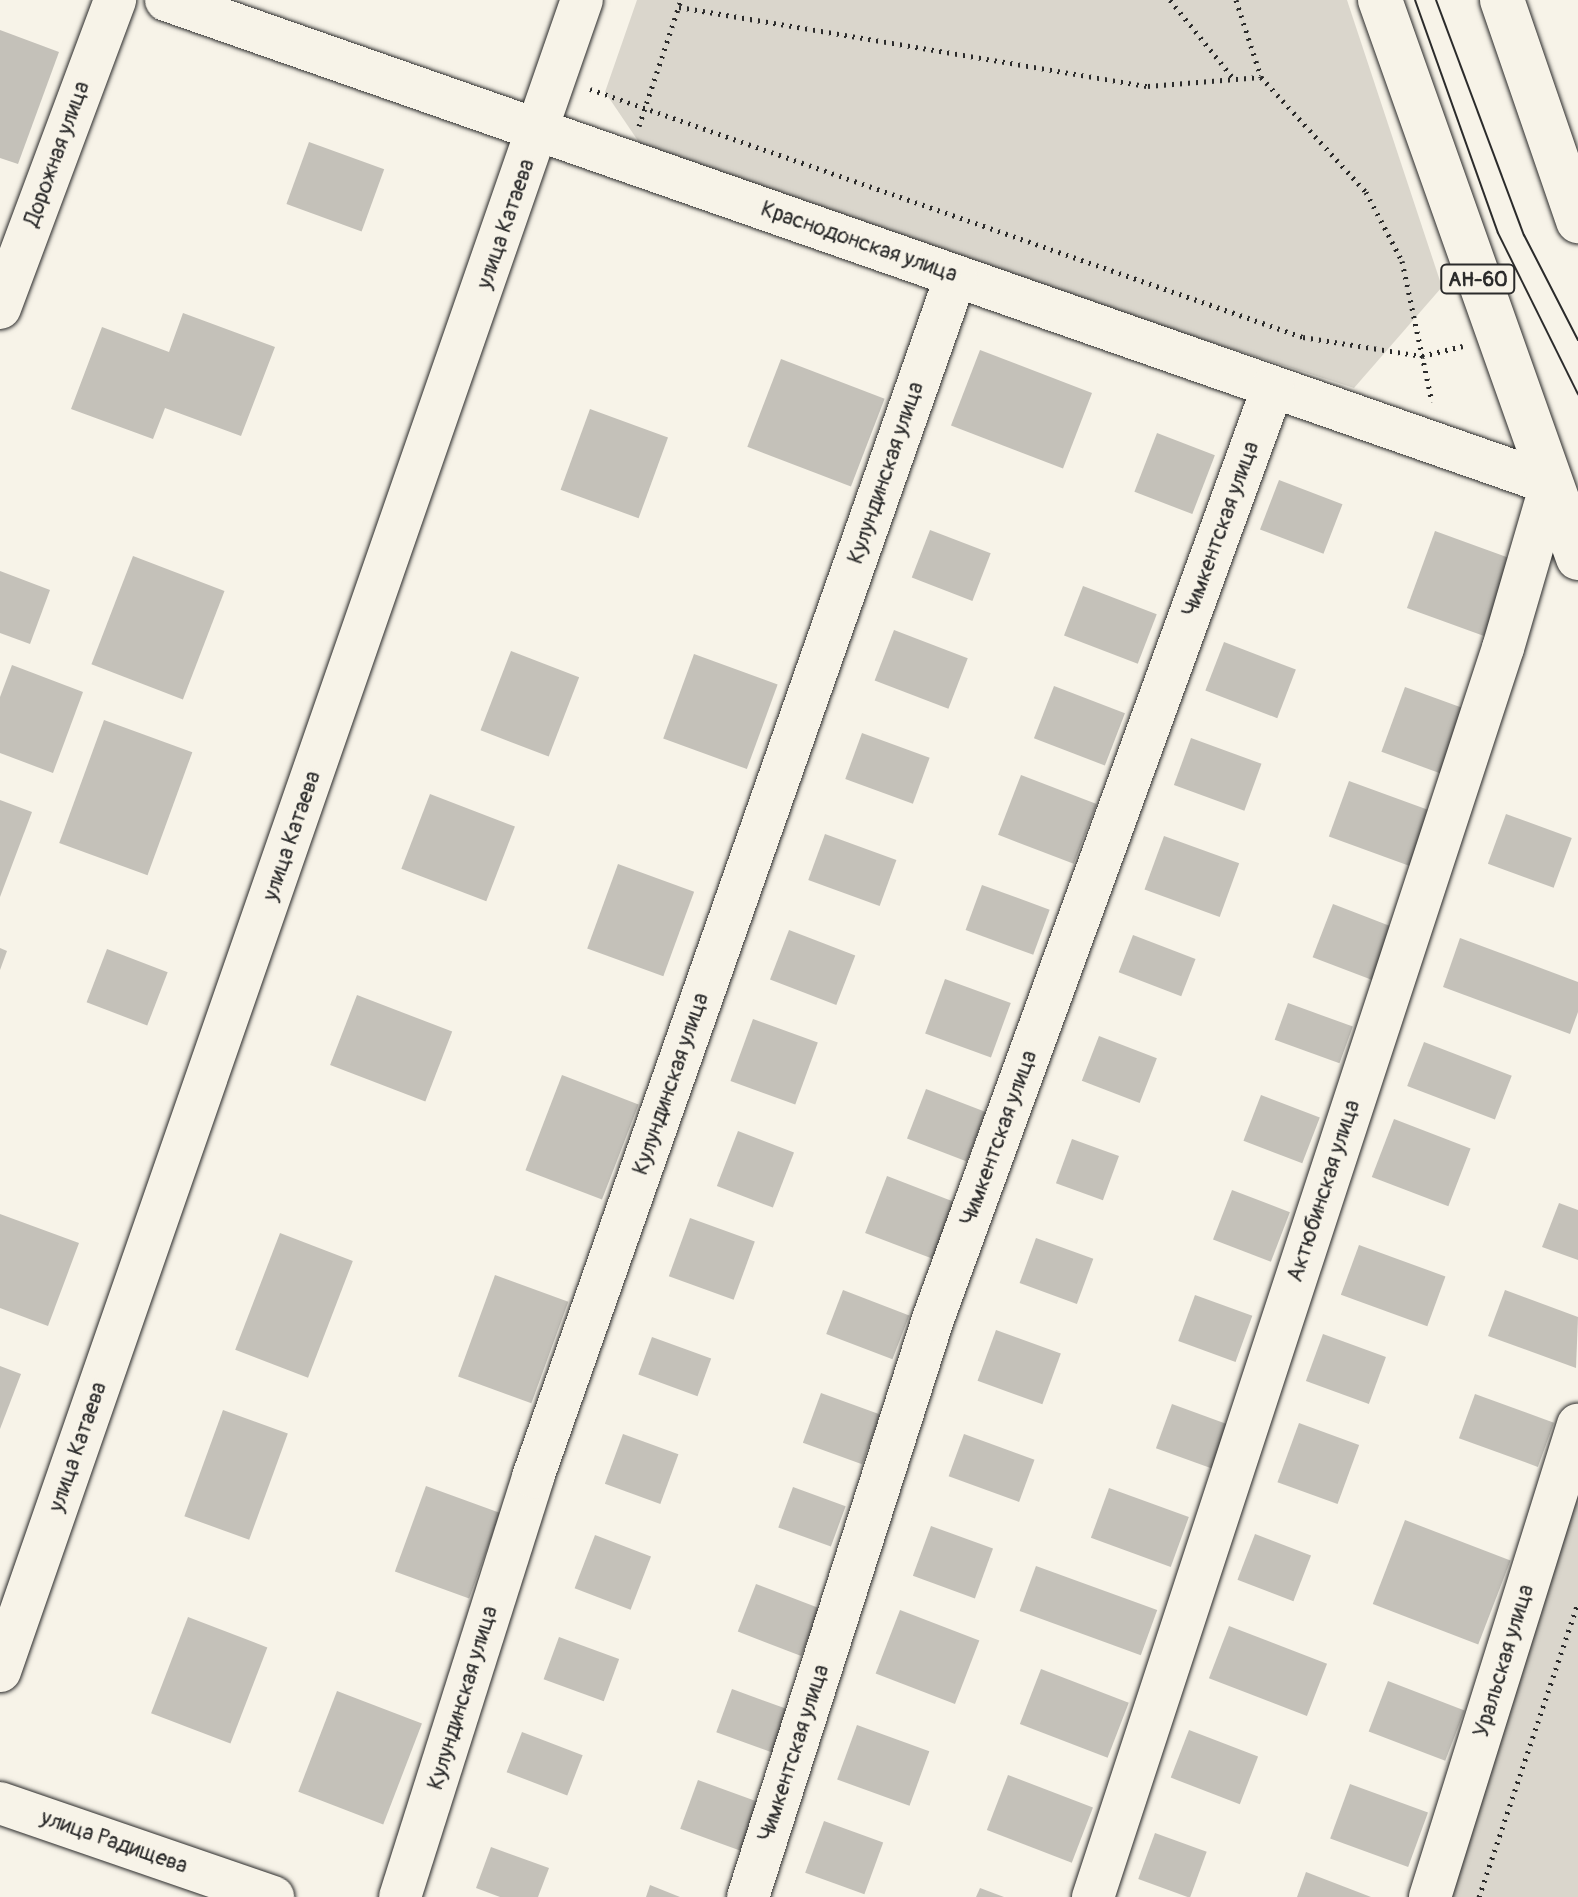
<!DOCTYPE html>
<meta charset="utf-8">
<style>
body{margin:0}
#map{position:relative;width:1578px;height:1897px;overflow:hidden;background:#f7f3e8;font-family:Pangolin,sans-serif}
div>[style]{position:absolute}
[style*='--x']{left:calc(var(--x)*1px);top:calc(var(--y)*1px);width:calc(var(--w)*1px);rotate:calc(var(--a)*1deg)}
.green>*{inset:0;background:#dad6cc}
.building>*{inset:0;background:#c4c1b9;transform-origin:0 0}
.path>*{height:5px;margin-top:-2.5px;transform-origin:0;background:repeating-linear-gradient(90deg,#2b2b2b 0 2px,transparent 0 8px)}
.roads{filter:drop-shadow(0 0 2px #2b2b2b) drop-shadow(0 0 2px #2b2b2b)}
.minor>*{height:42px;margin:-21px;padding:0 21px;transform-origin:21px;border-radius:21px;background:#f7f3e8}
.major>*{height:44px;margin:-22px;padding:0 22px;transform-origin:22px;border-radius:22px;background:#f7f3e8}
.tram>*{height:2px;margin:-1px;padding:0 1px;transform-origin:1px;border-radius:1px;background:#2b2b2b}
span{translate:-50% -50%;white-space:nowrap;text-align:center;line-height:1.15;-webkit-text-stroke:6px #f7f3e8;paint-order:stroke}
.shield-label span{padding:2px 6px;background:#f7f3e8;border:2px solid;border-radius:6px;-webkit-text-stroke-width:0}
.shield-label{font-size:20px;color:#2b2b2b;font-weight:700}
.street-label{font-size:22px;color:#2b2b2b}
</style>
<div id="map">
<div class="green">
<i style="clip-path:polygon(637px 0,1347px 0,1442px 287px,1354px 388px,653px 163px,605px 92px)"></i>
<i style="clip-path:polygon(1578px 1467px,1578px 1897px,1437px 1897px)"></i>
</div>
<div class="building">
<i style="clip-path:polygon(0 30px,59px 52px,18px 164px,0 158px)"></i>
<i style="left:309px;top:142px;width:80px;height:66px;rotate:20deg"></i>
<i style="clip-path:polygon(183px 313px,275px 347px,241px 436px,165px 408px,153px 439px,71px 409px,102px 327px,169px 352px)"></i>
<i style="left:980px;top:350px;width:120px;height:81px;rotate:21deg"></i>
<i style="left:781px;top:359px;width:111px;height:94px;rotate:21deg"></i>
<i style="left:590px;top:409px;width:83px;height:86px;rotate:20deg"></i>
<i style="left:1157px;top:433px;width:62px;height:63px;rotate:21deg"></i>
<i style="left:1279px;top:480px;width:68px;height:53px;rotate:21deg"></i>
<i style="left:930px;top:530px;width:65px;height:51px;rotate:21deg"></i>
<i style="left:1435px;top:531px;width:82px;height:82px;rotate:20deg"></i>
<i style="left:133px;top:556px;width:98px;height:116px;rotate:21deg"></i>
<i style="clip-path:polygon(0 571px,50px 590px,30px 644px,0 633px)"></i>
<i style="left:1083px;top:586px;width:79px;height:53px;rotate:21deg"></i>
<i style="left:894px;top:630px;width:79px;height:54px;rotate:21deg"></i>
<i style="left:1224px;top:642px;width:77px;height:52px;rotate:21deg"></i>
<i style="left:511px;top:651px;width:73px;height:85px;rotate:21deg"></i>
<i style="left:694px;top:654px;width:89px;height:90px;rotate:20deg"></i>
<i style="clip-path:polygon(12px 665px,83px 692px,53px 773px,0 753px,0 697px)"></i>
<i style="left:1054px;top:686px;width:76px;height:56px;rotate:21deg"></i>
<i style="left:1405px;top:687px;width:63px;height:69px;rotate:20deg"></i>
<i style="left:104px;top:720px;width:94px;height:131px;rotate:20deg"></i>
<i style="left:862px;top:733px;width:72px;height:49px;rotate:20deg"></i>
<i style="left:1191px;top:738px;width:75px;height:50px;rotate:20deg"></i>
<i style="left:1021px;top:775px;width:81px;height:64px;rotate:21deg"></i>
<i style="left:1349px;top:781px;width:89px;height:59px;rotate:20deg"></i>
<i style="left:430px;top:794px;width:91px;height:80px;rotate:21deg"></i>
<i style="clip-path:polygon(0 800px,32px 812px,0 897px)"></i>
<i style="left:1506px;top:814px;width:70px;height:53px;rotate:20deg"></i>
<i style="left:825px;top:834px;width:76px;height:49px;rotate:20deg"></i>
<i style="left:1164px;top:836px;width:80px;height:57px;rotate:20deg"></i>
<i style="left:618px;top:864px;width:81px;height:90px;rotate:20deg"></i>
<i style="left:982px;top:885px;width:72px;height:48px;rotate:20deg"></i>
<i style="left:1333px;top:904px;width:66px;height:57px;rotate:21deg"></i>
<i style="left:789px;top:930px;width:71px;height:53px;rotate:21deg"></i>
<i style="left:1133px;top:935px;width:67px;height:40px;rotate:21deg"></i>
<i style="clip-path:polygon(1460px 938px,1578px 982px,1578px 1012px,1570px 1034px,1443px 987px)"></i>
<i style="clip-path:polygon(0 948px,7px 951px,0 970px)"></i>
<i style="left:107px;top:949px;width:65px;height:57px;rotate:21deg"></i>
<i style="left:945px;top:979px;width:70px;height:58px;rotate:20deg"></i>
<i style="left:357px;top:995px;width:102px;height:75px;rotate:21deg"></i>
<i style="left:1288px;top:1003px;width:69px;height:39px;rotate:20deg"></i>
<i style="left:753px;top:1019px;width:69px;height:66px;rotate:20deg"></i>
<i style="left:1099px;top:1036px;width:62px;height:48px;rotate:21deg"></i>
<i style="left:1424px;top:1042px;width:94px;height:47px;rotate:21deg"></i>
<i style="left:562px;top:1075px;width:82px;height:102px;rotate:21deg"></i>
<i style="left:926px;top:1089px;width:64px;height:53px;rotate:21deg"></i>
<i style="left:1261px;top:1095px;width:63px;height:49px;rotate:21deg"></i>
<i style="left:1394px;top:1119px;width:82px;height:62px;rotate:21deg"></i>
<i style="left:738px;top:1131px;width:60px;height:59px;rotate:21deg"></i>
<i style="left:1072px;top:1139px;width:50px;height:47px;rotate:20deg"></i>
<i style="left:887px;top:1176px;width:73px;height:61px;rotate:21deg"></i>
<i style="left:1232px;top:1190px;width:62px;height:53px;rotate:21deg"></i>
<i style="clip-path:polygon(1559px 1203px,1578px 1210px,1578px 1260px,1542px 1247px)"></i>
<i style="clip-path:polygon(0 1214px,79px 1243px,48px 1326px,0 1308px)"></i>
<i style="left:690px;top:1218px;width:69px;height:62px;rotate:20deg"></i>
<i style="left:280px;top:1233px;width:78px;height:125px;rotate:21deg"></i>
<i style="left:1036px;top:1238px;width:61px;height:48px;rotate:20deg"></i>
<i style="left:1359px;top:1245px;width:92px;height:53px;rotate:20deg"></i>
<i style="left:495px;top:1275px;width:78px;height:108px;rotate:20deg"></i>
<i style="left:843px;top:1290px;width:71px;height:47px;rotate:21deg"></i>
<i style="clip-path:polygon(1505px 1290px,1578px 1317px,1576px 1368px,1488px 1336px)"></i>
<i style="left:1195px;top:1295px;width:61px;height:49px;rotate:20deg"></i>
<i style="left:996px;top:1330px;width:69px;height:54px;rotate:20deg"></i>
<i style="left:1323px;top:1334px;width:67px;height:50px;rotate:20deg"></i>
<i style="left:652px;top:1337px;width:63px;height:40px;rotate:20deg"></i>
<i style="clip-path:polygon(0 1366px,21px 1374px,0 1429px)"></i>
<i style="left:821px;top:1393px;width:63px;height:53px;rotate:20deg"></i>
<i style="left:1475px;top:1394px;width:84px;height:47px;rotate:20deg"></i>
<i style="left:1172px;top:1404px;width:64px;height:47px;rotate:20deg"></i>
<i style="left:223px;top:1410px;width:69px;height:113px;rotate:20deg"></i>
<i style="left:1299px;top:1423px;width:64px;height:63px;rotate:20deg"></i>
<i style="left:623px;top:1434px;width:59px;height:53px;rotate:20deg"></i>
<i style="left:964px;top:1434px;width:75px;height:45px;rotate:20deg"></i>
<i style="left:426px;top:1486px;width:79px;height:91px;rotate:20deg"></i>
<i style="left:793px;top:1487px;width:56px;height:43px;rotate:20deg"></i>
<i style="left:1109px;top:1488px;width:85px;height:53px;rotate:20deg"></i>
<i style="left:1405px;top:1520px;width:113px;height:90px;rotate:21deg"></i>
<i style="left:931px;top:1526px;width:66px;height:53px;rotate:20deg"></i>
<i style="left:1255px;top:1534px;width:60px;height:49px;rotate:21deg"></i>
<i style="left:595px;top:1535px;width:60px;height:57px;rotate:21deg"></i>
<i style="left:1036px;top:1566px;width:129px;height:48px;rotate:20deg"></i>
<i style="left:756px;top:1584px;width:68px;height:51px;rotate:21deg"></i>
<i style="left:900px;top:1610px;width:85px;height:68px;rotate:21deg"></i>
<i style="left:188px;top:1617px;width:85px;height:103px;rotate:21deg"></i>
<i style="left:1229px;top:1626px;width:105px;height:56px;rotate:21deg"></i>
<i style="left:559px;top:1637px;width:64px;height:45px;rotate:20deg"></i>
<i style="left:1041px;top:1669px;width:94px;height:59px;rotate:21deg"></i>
<i style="left:1388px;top:1681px;width:82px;height:54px;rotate:21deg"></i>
<i style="left:732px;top:1689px;width:63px;height:46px;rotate:20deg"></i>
<i style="left:337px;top:1691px;width:91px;height:108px;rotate:21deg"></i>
<i style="left:857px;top:1725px;width:77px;height:58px;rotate:20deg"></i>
<i style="left:1189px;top:1730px;width:74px;height:51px;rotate:21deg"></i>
<i style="left:522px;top:1732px;width:65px;height:43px;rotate:21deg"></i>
<i style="left:1008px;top:1775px;width:91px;height:59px;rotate:21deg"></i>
<i style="left:698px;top:1780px;width:65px;height:52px;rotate:20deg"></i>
<i style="left:1350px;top:1784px;width:83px;height:58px;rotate:20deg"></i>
<i style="left:824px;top:1821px;width:63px;height:55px;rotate:20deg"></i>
<i style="left:1155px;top:1833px;width:55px;height:49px;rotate:20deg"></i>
<i style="clip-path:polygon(491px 1847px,549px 1868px,538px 1897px,500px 1897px,476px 1888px)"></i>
<i style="clip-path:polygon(1306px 1872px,1371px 1897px,1297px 1897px)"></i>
<i style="clip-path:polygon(650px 1885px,680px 1897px,646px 1897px)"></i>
<i style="clip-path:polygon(980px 1888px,1004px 1897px,976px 1897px)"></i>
</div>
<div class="path">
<i style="--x:1170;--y:0;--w:102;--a:51"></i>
<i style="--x:1236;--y:0;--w:81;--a:72"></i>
<i style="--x:1261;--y:77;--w:156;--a:47.6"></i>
<i style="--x:1366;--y:192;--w:78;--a:62.4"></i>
<i style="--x:1402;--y:261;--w:144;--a:78"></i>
<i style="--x:679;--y:7;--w:476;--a:9.6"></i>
<i style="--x:1148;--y:86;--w:113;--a:-4.6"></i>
<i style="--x:590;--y:89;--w:755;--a:19.18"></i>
<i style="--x:1303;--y:337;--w:121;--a:9.1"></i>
<i style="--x:1422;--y:356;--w:42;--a:-13.7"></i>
<i style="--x:639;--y:126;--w:133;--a:-71.6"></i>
<i style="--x:1479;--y:1897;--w:311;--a:-71.4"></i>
</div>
<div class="roads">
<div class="minor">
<i style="--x:166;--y:0;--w:1467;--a:19.26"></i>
<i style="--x:1551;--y:484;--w:171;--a:106.3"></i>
<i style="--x:1503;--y:648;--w:1315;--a:108.17"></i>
<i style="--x:0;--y:308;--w:329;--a:-69.5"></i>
<i style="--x:0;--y:1671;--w:1769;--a:-70.8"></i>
<i style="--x:0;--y:1803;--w:289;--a:19"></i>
<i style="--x:400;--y:1897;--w:441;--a:-72.4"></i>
<i style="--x:533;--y:1477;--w:1273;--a:-70.6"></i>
<i style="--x:748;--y:1897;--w:607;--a:-72.25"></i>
<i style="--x:933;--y:1319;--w:992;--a:-69.96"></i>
<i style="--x:1430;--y:1897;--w:495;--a:-72.6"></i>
</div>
<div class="major">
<i style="--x:1380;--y:0;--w:592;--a:70.46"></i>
<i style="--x:1502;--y:0;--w:234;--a:71"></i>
</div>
</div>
<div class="tram">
<i style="--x:1415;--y:0;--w:247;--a:70.4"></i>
<i style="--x:1498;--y:233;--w:180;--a:63.6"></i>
<i style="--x:1436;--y:0;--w:251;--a:69.5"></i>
<i style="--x:1524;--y:235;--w:118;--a:62.8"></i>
</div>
<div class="shield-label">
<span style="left:1478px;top:279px">АН-60</span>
</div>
<div class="street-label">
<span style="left:57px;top:154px;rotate:-70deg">Дорожная улица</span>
<span style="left:506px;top:224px;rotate:-71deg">улица Катаева</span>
<span style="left:859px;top:242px;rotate:19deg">Краснодонская улица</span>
<span style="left:886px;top:473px;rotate:-71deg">Кулундинская улица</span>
<span style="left:1221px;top:529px;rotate:-70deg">Чимкентская улица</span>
<span style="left:292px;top:836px;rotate:-71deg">улица Катаева</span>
<span style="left:671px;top:1084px;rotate:-71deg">Кулундинская улица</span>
<span style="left:999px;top:1138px;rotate:-70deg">Чимкентская улица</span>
<span style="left:1324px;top:1191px;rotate:-72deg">Актюбинская улица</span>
<span style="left:78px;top:1447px;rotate:-71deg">улица Катаева</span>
<span style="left:1504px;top:1661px;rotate:-73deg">Уральская улица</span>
<span style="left:463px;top:1698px;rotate:-73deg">Кулундинская улица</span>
<span style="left:794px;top:1753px;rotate:-72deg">Чимкентская улица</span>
<span style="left:114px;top:1842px;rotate:19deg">улица Радищева</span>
</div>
</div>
